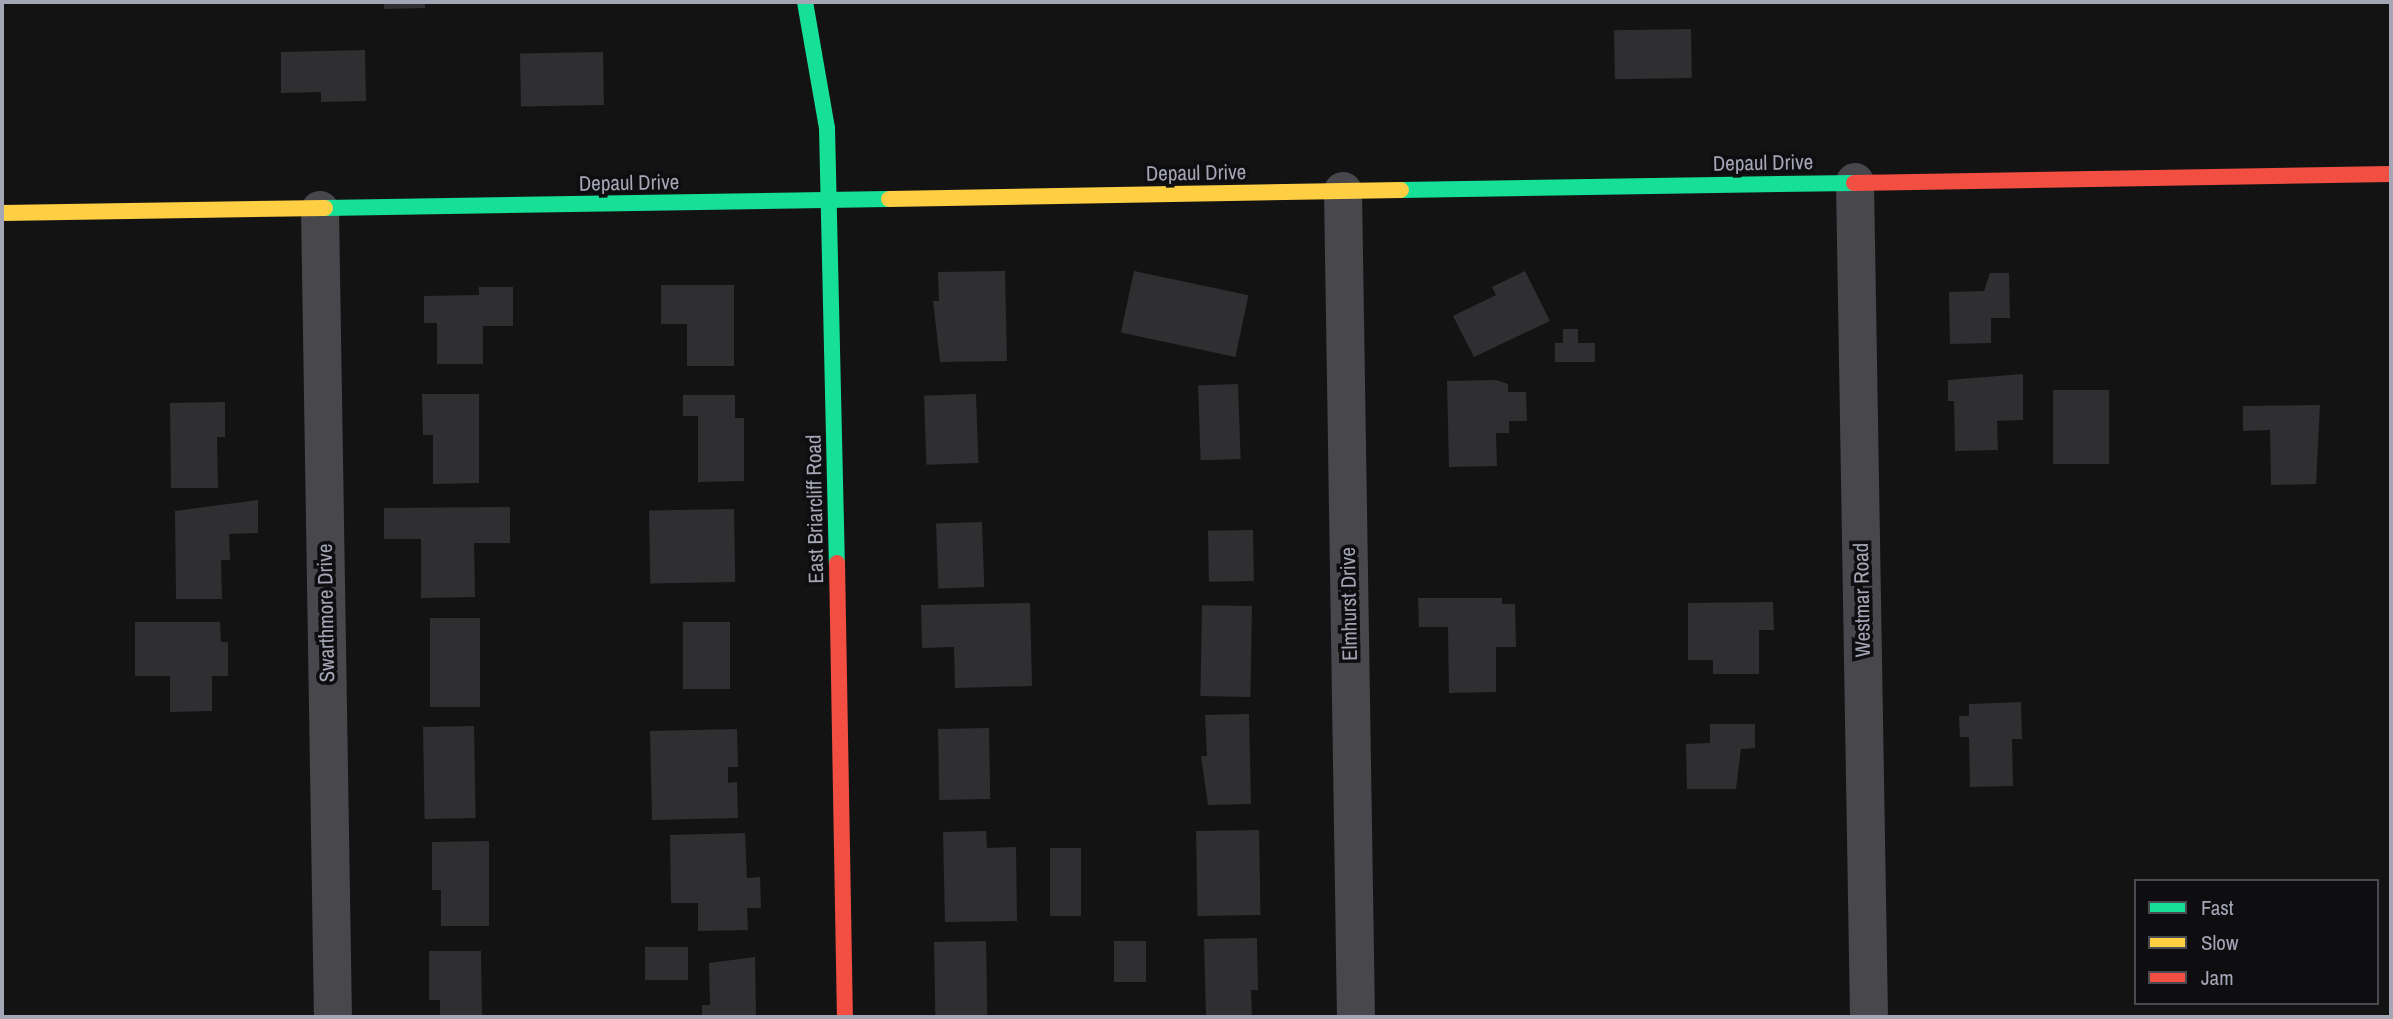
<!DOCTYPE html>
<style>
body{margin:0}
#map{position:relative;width:2393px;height:1019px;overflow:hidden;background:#131313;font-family:"Archivo Narrow",sans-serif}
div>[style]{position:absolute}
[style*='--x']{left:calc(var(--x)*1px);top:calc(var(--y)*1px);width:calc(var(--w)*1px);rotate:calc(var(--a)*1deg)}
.building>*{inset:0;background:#2f2f31;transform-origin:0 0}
.street>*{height:38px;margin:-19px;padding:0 19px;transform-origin:19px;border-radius:19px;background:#47474c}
.fast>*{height:16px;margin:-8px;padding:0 8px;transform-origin:8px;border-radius:8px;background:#16e098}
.slow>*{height:16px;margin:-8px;padding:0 8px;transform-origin:8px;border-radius:8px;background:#ffcf43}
.jam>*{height:16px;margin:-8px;padding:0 8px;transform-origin:8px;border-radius:8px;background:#f24e42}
span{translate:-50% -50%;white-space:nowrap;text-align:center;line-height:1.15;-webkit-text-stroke:7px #0e0d0f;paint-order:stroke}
.street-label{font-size:21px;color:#a4a5b5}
.frame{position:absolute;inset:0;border:4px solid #a4a5b5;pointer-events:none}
.legend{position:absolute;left:2134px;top:879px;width:245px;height:126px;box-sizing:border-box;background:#0e0d0f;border:2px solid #4a4a51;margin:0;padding:9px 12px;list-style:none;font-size:21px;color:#a4a5b5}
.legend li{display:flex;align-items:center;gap:14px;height:35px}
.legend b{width:35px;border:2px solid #4a4a51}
</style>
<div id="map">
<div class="building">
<i style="clip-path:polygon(384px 2px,425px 2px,425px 8px,384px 9px)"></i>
<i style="left:1691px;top:29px;width:49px;height:77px;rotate:89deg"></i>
<i style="clip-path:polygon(365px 50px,366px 101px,321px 102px,321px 92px,281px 93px,281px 52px)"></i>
<i style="left:603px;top:52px;width:53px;height:83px;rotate:89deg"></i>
<i style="clip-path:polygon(1005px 271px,1007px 361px,940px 362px,933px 301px,939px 301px,938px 272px)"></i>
<i style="left:1134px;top:271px;width:117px;height:63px;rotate:12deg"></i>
<i style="clip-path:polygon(1525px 271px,1550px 321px,1474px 357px,1453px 316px,1496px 295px,1492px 287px)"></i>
<i style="clip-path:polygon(1990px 273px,2009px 273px,2010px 318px,1991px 318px,1991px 343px,1950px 344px,1949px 292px,1984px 291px)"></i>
<i style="clip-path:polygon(661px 285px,734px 285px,734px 366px,687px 366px,687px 324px,661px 324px)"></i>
<i style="clip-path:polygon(479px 287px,513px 287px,513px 326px,483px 326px,483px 364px,437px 364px,437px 323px,424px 323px,424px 296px,479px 295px)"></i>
<i style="clip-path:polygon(1563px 329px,1578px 329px,1578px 343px,1595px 343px,1595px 362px,1555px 362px,1555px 343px,1563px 343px)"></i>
<i style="clip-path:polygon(2023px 374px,2023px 420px,1997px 421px,1998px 450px,1955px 451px,1954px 401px,1948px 401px,1948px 380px)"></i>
<i style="clip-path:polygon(1496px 380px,1508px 384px,1508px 392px,1526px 392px,1527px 421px,1509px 421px,1509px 433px,1496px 433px,1497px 466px,1449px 467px,1447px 381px)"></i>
<i style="left:1238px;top:384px;width:75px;height:40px;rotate:88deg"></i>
<i style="left:2053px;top:390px;width:56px;height:74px"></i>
<i style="clip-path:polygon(422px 394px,479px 394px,479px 483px,433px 484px,433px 435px,423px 435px)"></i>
<i style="left:976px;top:394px;width:69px;height:52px;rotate:88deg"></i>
<i style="clip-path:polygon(683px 395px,735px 395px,735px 418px,744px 418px,744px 481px,698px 482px,698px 416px,683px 416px)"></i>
<i style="clip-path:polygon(225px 402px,225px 437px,217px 437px,218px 488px,171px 488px,170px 403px)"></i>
<i style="clip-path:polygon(2320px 405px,2316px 484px,2271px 485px,2270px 430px,2243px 431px,2243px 406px)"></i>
<i style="clip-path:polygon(258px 500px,258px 533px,229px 534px,230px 560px,221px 560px,222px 599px,176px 599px,175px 511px)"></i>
<i style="clip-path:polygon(510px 507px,510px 543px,474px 543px,475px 597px,421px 598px,421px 539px,384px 539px,384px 508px)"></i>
<i style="left:734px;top:509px;width:73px;height:85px;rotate:89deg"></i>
<i style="left:982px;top:522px;width:65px;height:46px;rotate:88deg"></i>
<i style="left:1253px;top:530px;width:51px;height:45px;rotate:89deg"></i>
<i style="clip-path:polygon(1418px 598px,1502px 598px,1502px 604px,1515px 604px,1516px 647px,1496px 647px,1496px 692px,1449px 693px,1448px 627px,1419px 627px)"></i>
<i style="clip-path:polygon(1773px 602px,1774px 630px,1759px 630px,1759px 674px,1713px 674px,1713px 660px,1688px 660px,1688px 603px)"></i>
<i style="clip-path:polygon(1030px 603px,1032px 686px,955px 688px,954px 647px,922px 648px,921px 605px)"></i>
<i style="left:1252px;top:606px;width:91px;height:50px;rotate:91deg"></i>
<i style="left:430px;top:618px;width:50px;height:89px"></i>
<i style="clip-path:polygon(135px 622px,220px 622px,221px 642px,228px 642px,228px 676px,212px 676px,212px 711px,170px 712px,170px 676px,135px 676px)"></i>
<i style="left:683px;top:622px;width:47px;height:67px"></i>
<i style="clip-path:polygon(2021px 702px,2022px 739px,2012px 739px,2013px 786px,1970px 787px,1969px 737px,1960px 737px,1959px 716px,1969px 716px,1969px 704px)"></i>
<i style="clip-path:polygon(1249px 714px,1251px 804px,1208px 805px,1201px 756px,1207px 756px,1205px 715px)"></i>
<i style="clip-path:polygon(1710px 724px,1755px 724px,1755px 748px,1741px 749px,1736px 789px,1687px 789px,1686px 744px,1710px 743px)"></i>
<i style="left:474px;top:726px;width:92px;height:51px;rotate:89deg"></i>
<i style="left:989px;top:728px;width:71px;height:51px;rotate:89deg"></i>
<i style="clip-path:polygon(737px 729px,738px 767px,728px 767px,728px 783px,737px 782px,738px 818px,652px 820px,650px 731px)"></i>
<i style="left:1259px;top:830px;width:85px;height:63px;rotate:89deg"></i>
<i style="clip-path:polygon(986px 831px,987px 848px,1016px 847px,1017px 921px,945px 922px,943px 832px)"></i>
<i style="clip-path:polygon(745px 833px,747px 878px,760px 877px,761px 908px,747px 908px,748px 930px,698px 931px,698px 903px,671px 903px,670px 835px)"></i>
<i style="clip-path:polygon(489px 841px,489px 926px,441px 926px,441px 890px,432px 890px,432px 842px)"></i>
<i style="left:1050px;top:848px;width:31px;height:68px"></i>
<i style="clip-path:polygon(1257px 938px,1258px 990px,1251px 990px,1252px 1017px,1206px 1017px,1204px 939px)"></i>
<i style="left:986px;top:941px;width:74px;height:52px;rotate:89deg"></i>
<i style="left:1146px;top:941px;width:41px;height:32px;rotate:90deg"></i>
<i style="left:645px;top:947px;width:43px;height:33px"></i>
<i style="clip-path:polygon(429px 951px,481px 951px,482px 1017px,440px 1017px,440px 1000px,429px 1000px)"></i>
<i style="clip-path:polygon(755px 957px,756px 1017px,702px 1017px,702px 1005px,710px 1005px,709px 963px)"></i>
</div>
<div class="street">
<i style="--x:1855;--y:182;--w:835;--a:89.04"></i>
<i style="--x:1343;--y:191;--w:826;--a:89.1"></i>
<i style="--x:320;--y:210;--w:807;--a:89.08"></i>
</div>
<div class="fast">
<i style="--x:805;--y:2;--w:128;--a:80.1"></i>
<i style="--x:827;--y:128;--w:435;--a:88.7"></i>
<i style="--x:1401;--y:190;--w:453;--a:-0.9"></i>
<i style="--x:325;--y:208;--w:564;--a:-0.91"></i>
</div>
<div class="slow">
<i style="--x:889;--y:199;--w:512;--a:-1.01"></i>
<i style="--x:2;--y:213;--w:323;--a:-0.9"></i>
</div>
<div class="jam">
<i style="--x:1854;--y:183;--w:537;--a:-0.96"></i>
<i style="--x:837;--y:563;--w:454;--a:89"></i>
</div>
<div class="street-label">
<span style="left:1763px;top:163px;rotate:-1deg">Depaul Drive</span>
<span style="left:1196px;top:173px;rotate:-1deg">Depaul Drive</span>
<span style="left:629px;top:183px;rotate:-1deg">Depaul Drive</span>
<span style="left:815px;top:509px;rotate:-91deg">East Briarcliff Road</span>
<span style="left:1862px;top:600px;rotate:-91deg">Westmar Road</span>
<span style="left:1349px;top:604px;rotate:-91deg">Elmhurst Drive</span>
<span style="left:326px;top:613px;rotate:-91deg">Swarthmore Drive</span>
</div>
<div class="frame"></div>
<ul class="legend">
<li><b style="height:9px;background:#16e098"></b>Fast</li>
<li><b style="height:9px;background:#ffcf43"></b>Slow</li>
<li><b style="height:9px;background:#f24e42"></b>Jam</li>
</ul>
</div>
